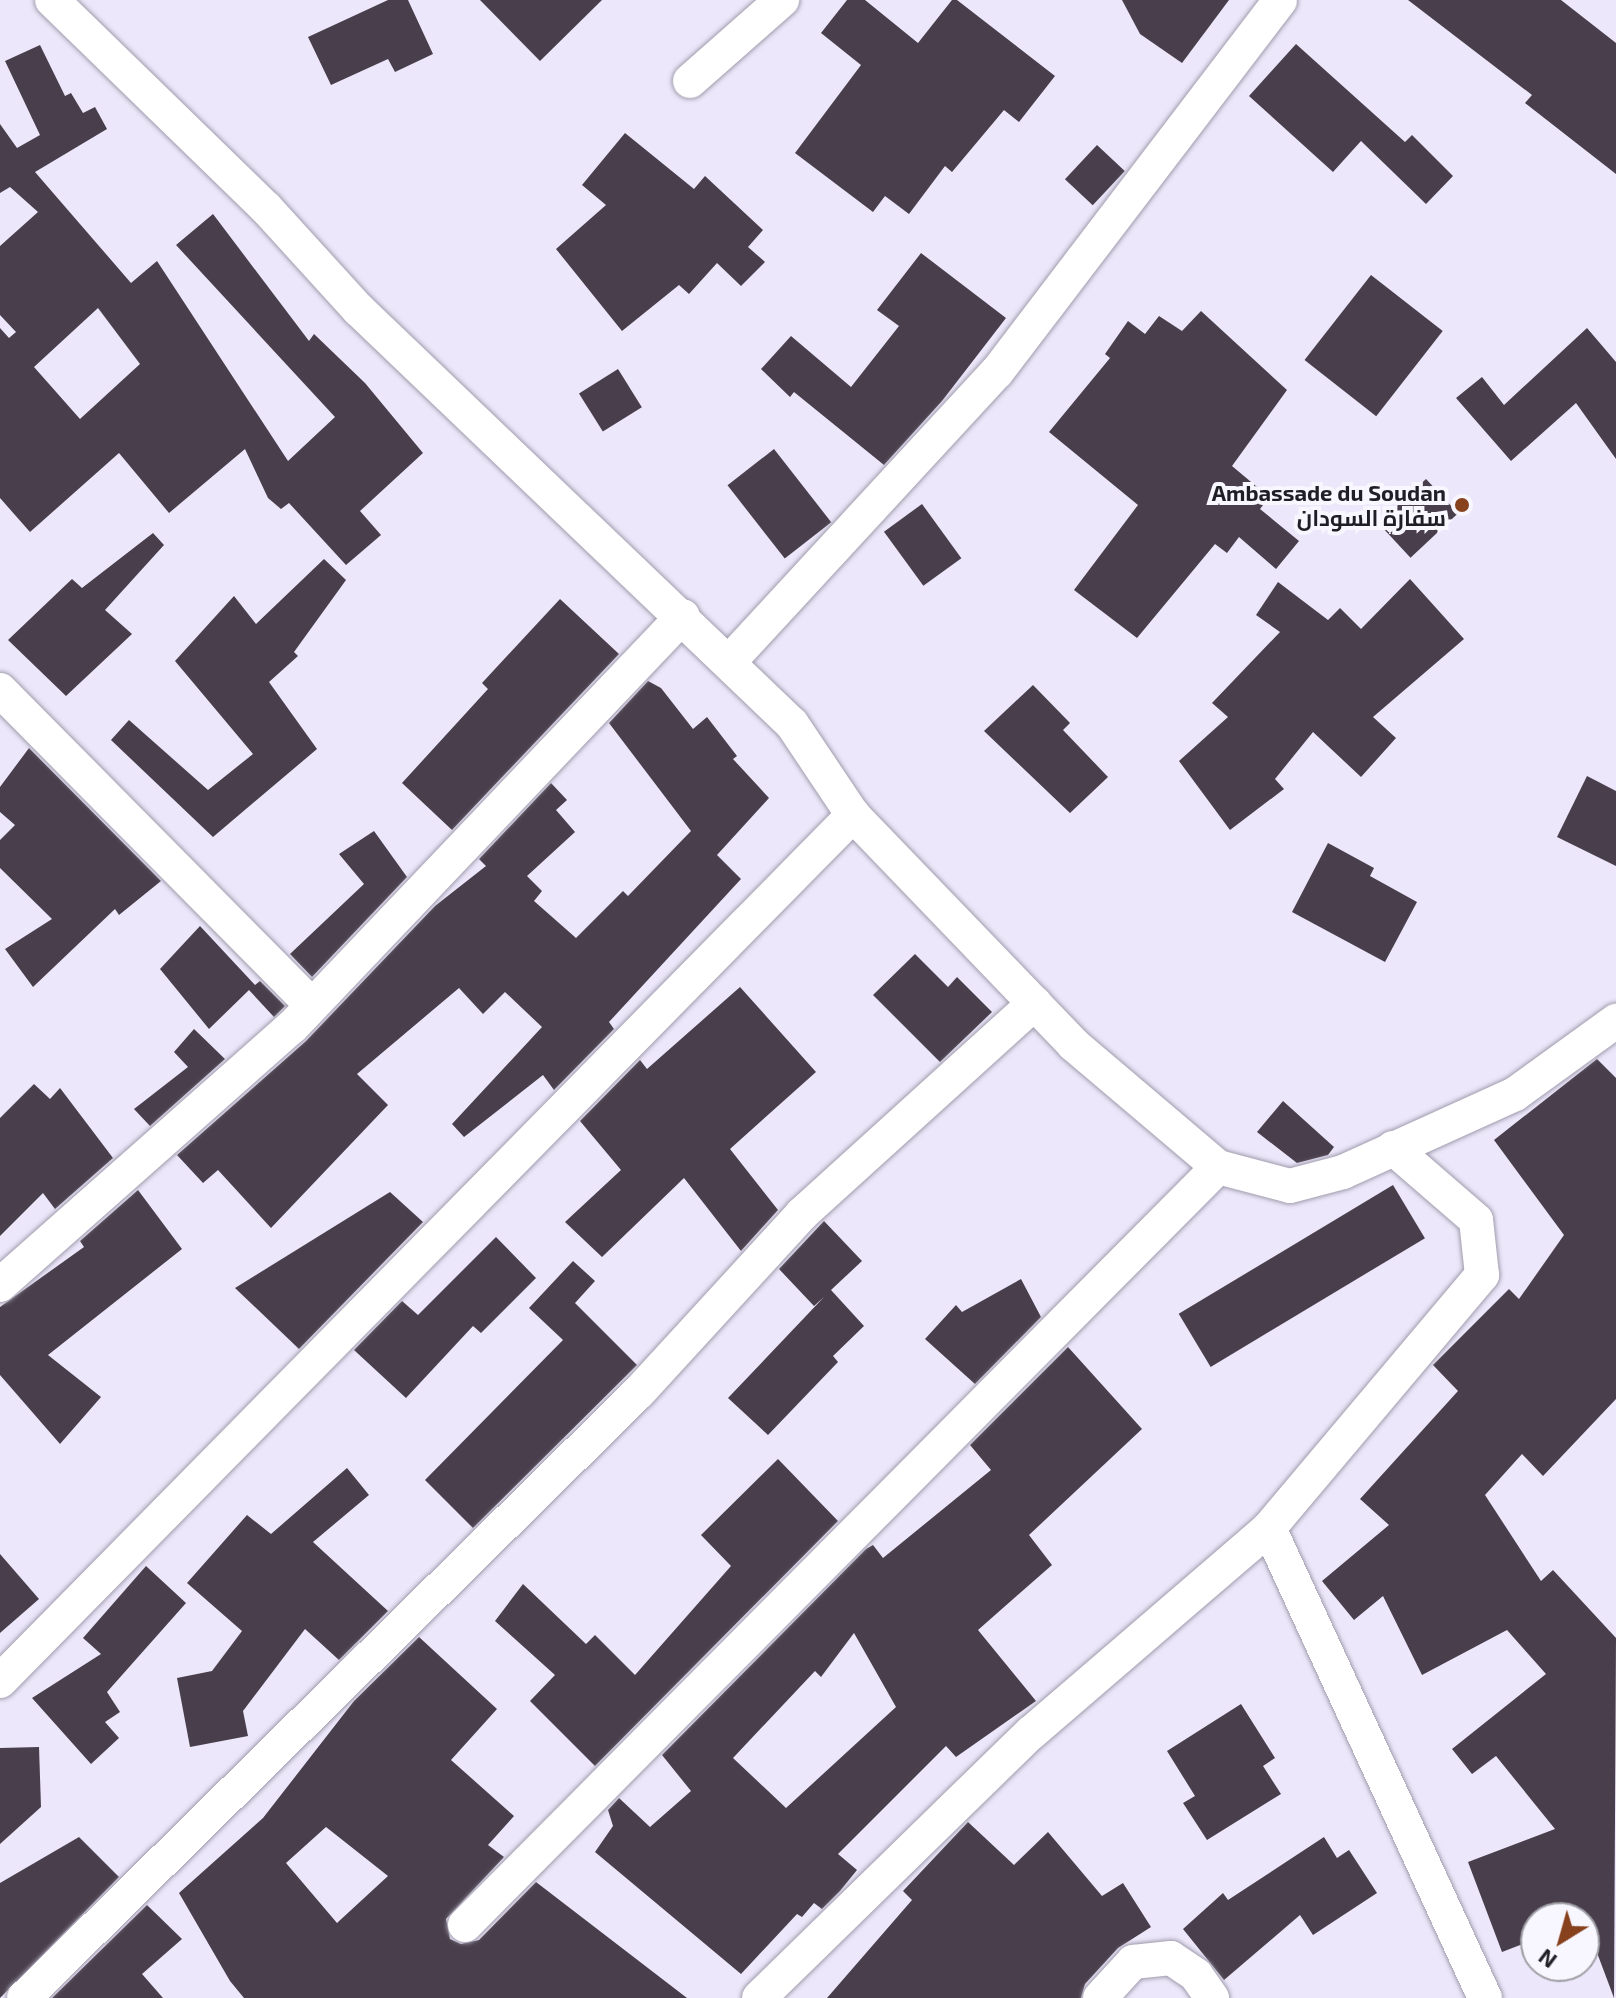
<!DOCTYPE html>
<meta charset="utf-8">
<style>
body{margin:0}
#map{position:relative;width:1616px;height:1998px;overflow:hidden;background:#ece7fa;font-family:"Exo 2",Cairo,sans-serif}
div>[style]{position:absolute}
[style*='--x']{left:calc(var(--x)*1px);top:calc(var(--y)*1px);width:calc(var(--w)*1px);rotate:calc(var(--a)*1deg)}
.building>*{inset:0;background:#493f4c;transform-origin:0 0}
.roads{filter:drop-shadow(0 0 2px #a09cad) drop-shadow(0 0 2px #a09cad)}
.street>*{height:34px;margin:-17px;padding:0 17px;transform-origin:17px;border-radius:17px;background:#fff}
.dots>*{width:22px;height:22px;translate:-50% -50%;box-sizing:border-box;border:4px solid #f8f6fe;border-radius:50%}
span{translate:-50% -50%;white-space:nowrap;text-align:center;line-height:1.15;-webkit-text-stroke:8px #f8f6fe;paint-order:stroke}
.poi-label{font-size:22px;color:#1f1e24;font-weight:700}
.right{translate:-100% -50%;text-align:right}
.north{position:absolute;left:1520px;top:1902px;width:80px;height:80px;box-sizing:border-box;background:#f8f6fe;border:2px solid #a1a0a7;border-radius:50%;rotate:217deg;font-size:22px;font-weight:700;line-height:32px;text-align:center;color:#1f1e24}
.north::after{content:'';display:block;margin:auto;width:28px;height:36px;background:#87411d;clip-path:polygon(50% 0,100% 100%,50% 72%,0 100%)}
</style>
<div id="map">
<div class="building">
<i style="clip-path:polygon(388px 0,408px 0,433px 54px,395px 72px,388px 59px,331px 85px,308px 37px)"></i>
<i style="clip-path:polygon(480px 0,602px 0,540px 61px)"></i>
<i style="clip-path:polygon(847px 0,865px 0,918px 43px,952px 0,957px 0,1055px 76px,1019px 122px,1004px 110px,952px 172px,945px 166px,909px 214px,885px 196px,873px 212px,795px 153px,861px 65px,821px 33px)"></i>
<i style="clip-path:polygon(1122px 0,1229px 0,1182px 63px,1140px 34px)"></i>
<i style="clip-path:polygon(1408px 0,1561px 0,1616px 43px,1616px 174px,1525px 103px,1532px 95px)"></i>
<i style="clip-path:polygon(1296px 44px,1405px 142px,1412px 135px,1453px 176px,1426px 204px,1361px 141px,1333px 172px,1249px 96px)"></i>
<i style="clip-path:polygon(evenodd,40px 45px,65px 96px,71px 93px,83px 113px,95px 107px,107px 129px,35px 172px,131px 283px,157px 261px,288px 461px,335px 417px,176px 245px,213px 214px,309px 341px,314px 334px,365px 383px,423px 453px,360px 511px,381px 535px,346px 565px,289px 503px,281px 509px,268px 498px,245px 449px,169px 513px,119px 453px,30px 532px,0 498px,0 328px,9px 338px,16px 332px,0 315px,0 246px,38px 212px,10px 187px,0 193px,0 124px,17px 148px,40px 135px,5px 61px,40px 45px,98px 308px,140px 364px,80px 419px,34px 367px,98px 308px)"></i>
<i style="clip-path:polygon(625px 133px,694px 189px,705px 176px,763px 230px,748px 247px,765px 262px,741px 286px,717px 263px,689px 294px,679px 285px,622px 331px,556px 249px,606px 205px,582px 185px)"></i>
<i style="left:1097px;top:145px;width:38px;height:47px;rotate:43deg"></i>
<i style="clip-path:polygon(921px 253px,1006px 318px,942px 401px,884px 465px,794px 392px,790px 397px,761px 369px,791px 336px,851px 387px,899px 326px,877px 310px)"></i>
<i style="left:1371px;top:275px;width:91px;height:108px;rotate:38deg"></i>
<i style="clip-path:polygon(1201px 311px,1287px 390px,1232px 466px,1269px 497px,1260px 509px,1299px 541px,1276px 569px,1239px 537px,1227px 553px,1215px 544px,1137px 638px,1074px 590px,1138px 505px,1049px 432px,1110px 358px,1105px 354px,1128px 321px,1145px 334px,1159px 316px,1182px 331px)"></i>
<i style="clip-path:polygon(1587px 328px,1616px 362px,1616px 459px,1576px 403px,1511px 461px,1456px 398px,1482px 377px,1504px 405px)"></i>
<i style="left:618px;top:369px;width:45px;height:46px;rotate:58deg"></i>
<i style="left:774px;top:449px;width:93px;height:59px;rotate:52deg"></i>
<i style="left:1426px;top:479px;width:47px;height:65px;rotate:47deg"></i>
<i style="left:922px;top:504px;width:67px;height:47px;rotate:54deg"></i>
<i style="clip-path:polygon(153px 533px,164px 545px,105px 610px,132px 634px,66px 696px,8px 640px,72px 579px,82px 588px)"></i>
<i style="clip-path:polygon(324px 559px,346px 580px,294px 652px,298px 656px,269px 682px,317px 749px,213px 837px,111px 740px,129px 720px,208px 790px,253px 754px,175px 661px,234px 596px,256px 624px)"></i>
<i style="clip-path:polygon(1410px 579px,1464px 639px,1373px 717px,1396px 738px,1361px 777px,1313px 732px,1275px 779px,1284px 789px,1230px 830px,1179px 761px,1228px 717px,1212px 703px,1280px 632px,1256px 615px,1278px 582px,1328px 620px,1340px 608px,1361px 629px)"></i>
<i style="clip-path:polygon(560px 599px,619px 654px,452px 830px,402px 783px,488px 689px,482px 683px)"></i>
<i style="clip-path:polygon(648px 681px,661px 688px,693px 729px,707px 717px,737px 756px,733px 759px,769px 798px,717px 855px,741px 879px,609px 1022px,614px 1029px,554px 1090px,543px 1075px,464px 1137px,452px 1124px,542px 1027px,505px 992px,483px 1014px,459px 988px,357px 1074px,388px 1105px,271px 1228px,218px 1170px,203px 1183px,177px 1155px,306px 1041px,435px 906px,486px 866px,479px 859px,551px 783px,567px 800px,556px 810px,575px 832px,527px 876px,542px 891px,534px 901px,576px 938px,623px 891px,628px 896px,691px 831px,609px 723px)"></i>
<i style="clip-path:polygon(1033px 685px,1070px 723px,1063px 730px,1108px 777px,1070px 813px,984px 731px)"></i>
<i style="clip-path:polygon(29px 748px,161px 881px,119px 915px,115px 909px,33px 987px,5px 949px,52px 919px,0 868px,0 840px,15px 825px,0 812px,0 787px)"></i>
<i style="clip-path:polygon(1587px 776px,1616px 791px,1616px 866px,1557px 837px)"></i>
<i style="clip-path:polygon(374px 831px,407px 877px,312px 977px,290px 954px,364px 884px,339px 854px)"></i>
<i style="clip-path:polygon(1328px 843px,1374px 868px,1370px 876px,1417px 902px,1385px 962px,1292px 912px)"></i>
<i style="clip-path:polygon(200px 926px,255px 985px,260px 981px,285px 1006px,274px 1017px,249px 990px,209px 1029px,160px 969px)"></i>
<i style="clip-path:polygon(915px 954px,948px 987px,957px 977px,992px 1012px,940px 1062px,873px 995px)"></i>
<i style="clip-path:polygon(740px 987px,816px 1072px,730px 1149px,778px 1210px,741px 1251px,684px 1178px,602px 1257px,565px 1222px,621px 1170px,580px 1121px,640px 1060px,647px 1069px)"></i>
<i style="clip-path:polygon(194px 1029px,225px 1059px,150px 1126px,134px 1109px,188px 1067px,174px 1052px)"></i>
<i style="clip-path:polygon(1597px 1059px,1616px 1078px,1616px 1399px,1543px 1476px,1522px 1454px,1485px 1495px,1541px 1581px,1553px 1570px,1616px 1638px,1614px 1998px,1584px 1918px,1536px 1918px,1536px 1939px,1502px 1952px,1468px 1862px,1555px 1829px,1496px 1756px,1472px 1774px,1452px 1749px,1546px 1674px,1507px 1630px,1422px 1675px,1383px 1596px,1354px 1620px,1322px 1581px,1389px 1525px,1360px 1499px,1458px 1391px,1433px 1365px,1509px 1289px,1519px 1299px,1564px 1235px,1494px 1140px)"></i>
<i style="clip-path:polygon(34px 1084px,50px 1099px,60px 1088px,113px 1158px,55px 1209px,43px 1193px,0 1236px,0 1118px)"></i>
<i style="clip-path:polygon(1283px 1101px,1334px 1147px,1328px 1155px,1297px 1163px,1257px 1132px)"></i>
<i style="left:1393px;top:1185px;width:62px;height:250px;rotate:59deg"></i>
<i style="clip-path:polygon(138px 1190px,182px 1249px,48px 1355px,101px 1397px,60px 1444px,0 1375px,0 1307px,84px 1247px,80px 1241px)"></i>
<i style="clip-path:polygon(390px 1192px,423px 1222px,299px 1349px,235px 1288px)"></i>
<i style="clip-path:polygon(824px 1221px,862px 1261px,831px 1290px,864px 1326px,833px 1356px,838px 1362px,768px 1435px,728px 1398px,824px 1297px,814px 1306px,779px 1269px)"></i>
<i style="clip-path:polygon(496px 1237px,536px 1278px,481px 1333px,473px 1326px,406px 1398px,354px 1350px,402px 1301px,418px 1315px)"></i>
<i style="clip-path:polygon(573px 1261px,595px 1281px,575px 1303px,637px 1365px,473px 1528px,425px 1480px,563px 1340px,529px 1308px)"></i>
<i style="clip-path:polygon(1021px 1279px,1041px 1317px,975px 1384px,925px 1339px,956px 1305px,962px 1312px)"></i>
<i style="clip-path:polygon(evenodd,1068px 1347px,1142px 1429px,1029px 1535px,1052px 1565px,978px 1630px,1036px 1701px,956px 1757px,946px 1746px,838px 1854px,857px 1870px,840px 1891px,822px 1909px,814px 1903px,802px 1917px,797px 1914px,741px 1974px,595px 1852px,613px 1826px,608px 1810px,619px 1798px,650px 1827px,691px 1791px,662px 1755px,866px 1549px,873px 1545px,883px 1558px,991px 1470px,970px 1445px,1068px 1347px,854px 1633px,896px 1707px,786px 1808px,733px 1758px,815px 1671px,821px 1677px,854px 1633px)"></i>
<i style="clip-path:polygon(778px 1459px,838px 1521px,595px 1766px,530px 1701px,555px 1675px,495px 1621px,523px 1584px,586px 1644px,595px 1635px,635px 1675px,731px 1566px,701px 1535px)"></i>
<i style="clip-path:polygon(347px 1468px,369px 1495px,313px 1542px,388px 1611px,339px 1660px,305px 1629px,243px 1711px,248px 1736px,190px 1747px,177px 1678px,212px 1671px,242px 1631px,187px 1583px,247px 1515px,271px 1534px)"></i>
<i style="clip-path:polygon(0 1554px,39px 1599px,0 1633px)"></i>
<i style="clip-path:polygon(146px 1566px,186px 1603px,107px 1692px,120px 1712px,105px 1722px,119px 1738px,91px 1764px,32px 1698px,101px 1654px,83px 1638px)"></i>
<i style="clip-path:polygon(evenodd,419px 1637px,497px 1709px,451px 1760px,514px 1816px,488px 1845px,504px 1857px,446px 1919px,450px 1939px,461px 1944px,479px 1940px,536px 1882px,687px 1998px,244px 1998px,230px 1981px,179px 1893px,263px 1818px,354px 1701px,419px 1637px,326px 1827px,388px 1876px,337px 1923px,286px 1863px,326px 1827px)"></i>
<i style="clip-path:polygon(1241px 1704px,1275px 1758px,1263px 1766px,1281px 1794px,1207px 1840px,1183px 1803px,1195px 1796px,1167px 1751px)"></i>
<i style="clip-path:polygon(39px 1747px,41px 1807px,0 1844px,0 1748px)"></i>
<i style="clip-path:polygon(968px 1822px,1014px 1865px,1048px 1832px,1102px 1896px,1123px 1883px,1151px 1927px,1118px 1948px,1085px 1984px,1081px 1998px,827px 1998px,912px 1900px,903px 1891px)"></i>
<i style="clip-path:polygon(79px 1837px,119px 1877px,0 1998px,0 1883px)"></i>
<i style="clip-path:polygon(1324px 1837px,1337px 1858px,1349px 1850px,1377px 1893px,1313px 1935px,1300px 1915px,1224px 1980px,1183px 1929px,1223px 1893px,1228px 1900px)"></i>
<i style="clip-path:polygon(147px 1905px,182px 1939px,142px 1974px,163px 1998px,52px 1998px)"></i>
</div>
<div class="roads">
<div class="street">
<i style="--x:52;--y:0;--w:298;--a:44.2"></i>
<i style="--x:266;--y:208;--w:137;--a:47.7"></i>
<i style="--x:358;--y:309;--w:600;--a:43.72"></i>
<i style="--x:792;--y:724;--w:110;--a:56.2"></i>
<i style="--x:853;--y:815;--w:318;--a:46.1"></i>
<i style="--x:1073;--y:1044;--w:190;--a:40.3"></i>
<i style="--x:1218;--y:1167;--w:74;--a:14.8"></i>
<i style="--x:1290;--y:1186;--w:55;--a:-14.8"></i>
<i style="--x:1343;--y:1172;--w:189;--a:-24.4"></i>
<i style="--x:1515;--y:1094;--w:125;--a:-35.9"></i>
<i style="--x:690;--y:81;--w:123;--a:-41.4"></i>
<i style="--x:729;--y:662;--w:395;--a:-47.3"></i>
<i style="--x:997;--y:372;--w:467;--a:-52.7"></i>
<i style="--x:0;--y:690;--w:443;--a:45.3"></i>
<i style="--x:0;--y:1285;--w:390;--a:-41.5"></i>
<i style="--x:292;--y:1027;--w:567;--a:-46.43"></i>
<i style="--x:1269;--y:1528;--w:517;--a:65.32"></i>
<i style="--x:0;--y:1681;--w:1216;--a:-45.43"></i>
<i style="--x:465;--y:1925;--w:1068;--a:-45.19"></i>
<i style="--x:24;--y:1998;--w:863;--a:-44.58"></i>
<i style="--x:639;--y:1392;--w:241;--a:-47.5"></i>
<i style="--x:802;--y:1214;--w:314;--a:-42.2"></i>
<i style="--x:759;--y:1998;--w:380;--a:-44.3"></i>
<i style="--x:1031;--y:1733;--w:314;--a:-40.7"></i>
<i style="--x:1269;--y:1528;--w:331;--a:-49.9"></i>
<i style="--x:1482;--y:1275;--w:55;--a:-96.2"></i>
<i style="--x:1476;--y:1220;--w:110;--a:-139.1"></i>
<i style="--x:1100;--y:1998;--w:49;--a:-47.5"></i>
<i style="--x:1133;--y:1962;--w:38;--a:-6"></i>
<i style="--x:1171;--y:1958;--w:30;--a:34"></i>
<i style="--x:1196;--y:1975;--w:28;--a:55"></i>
</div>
</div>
<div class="dots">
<i style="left:1462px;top:505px;background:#87411d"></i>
</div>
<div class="poi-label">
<span class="right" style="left:1446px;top:505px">Ambassade du Soudan<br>سفارة السودان</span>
</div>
<div class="north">N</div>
</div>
